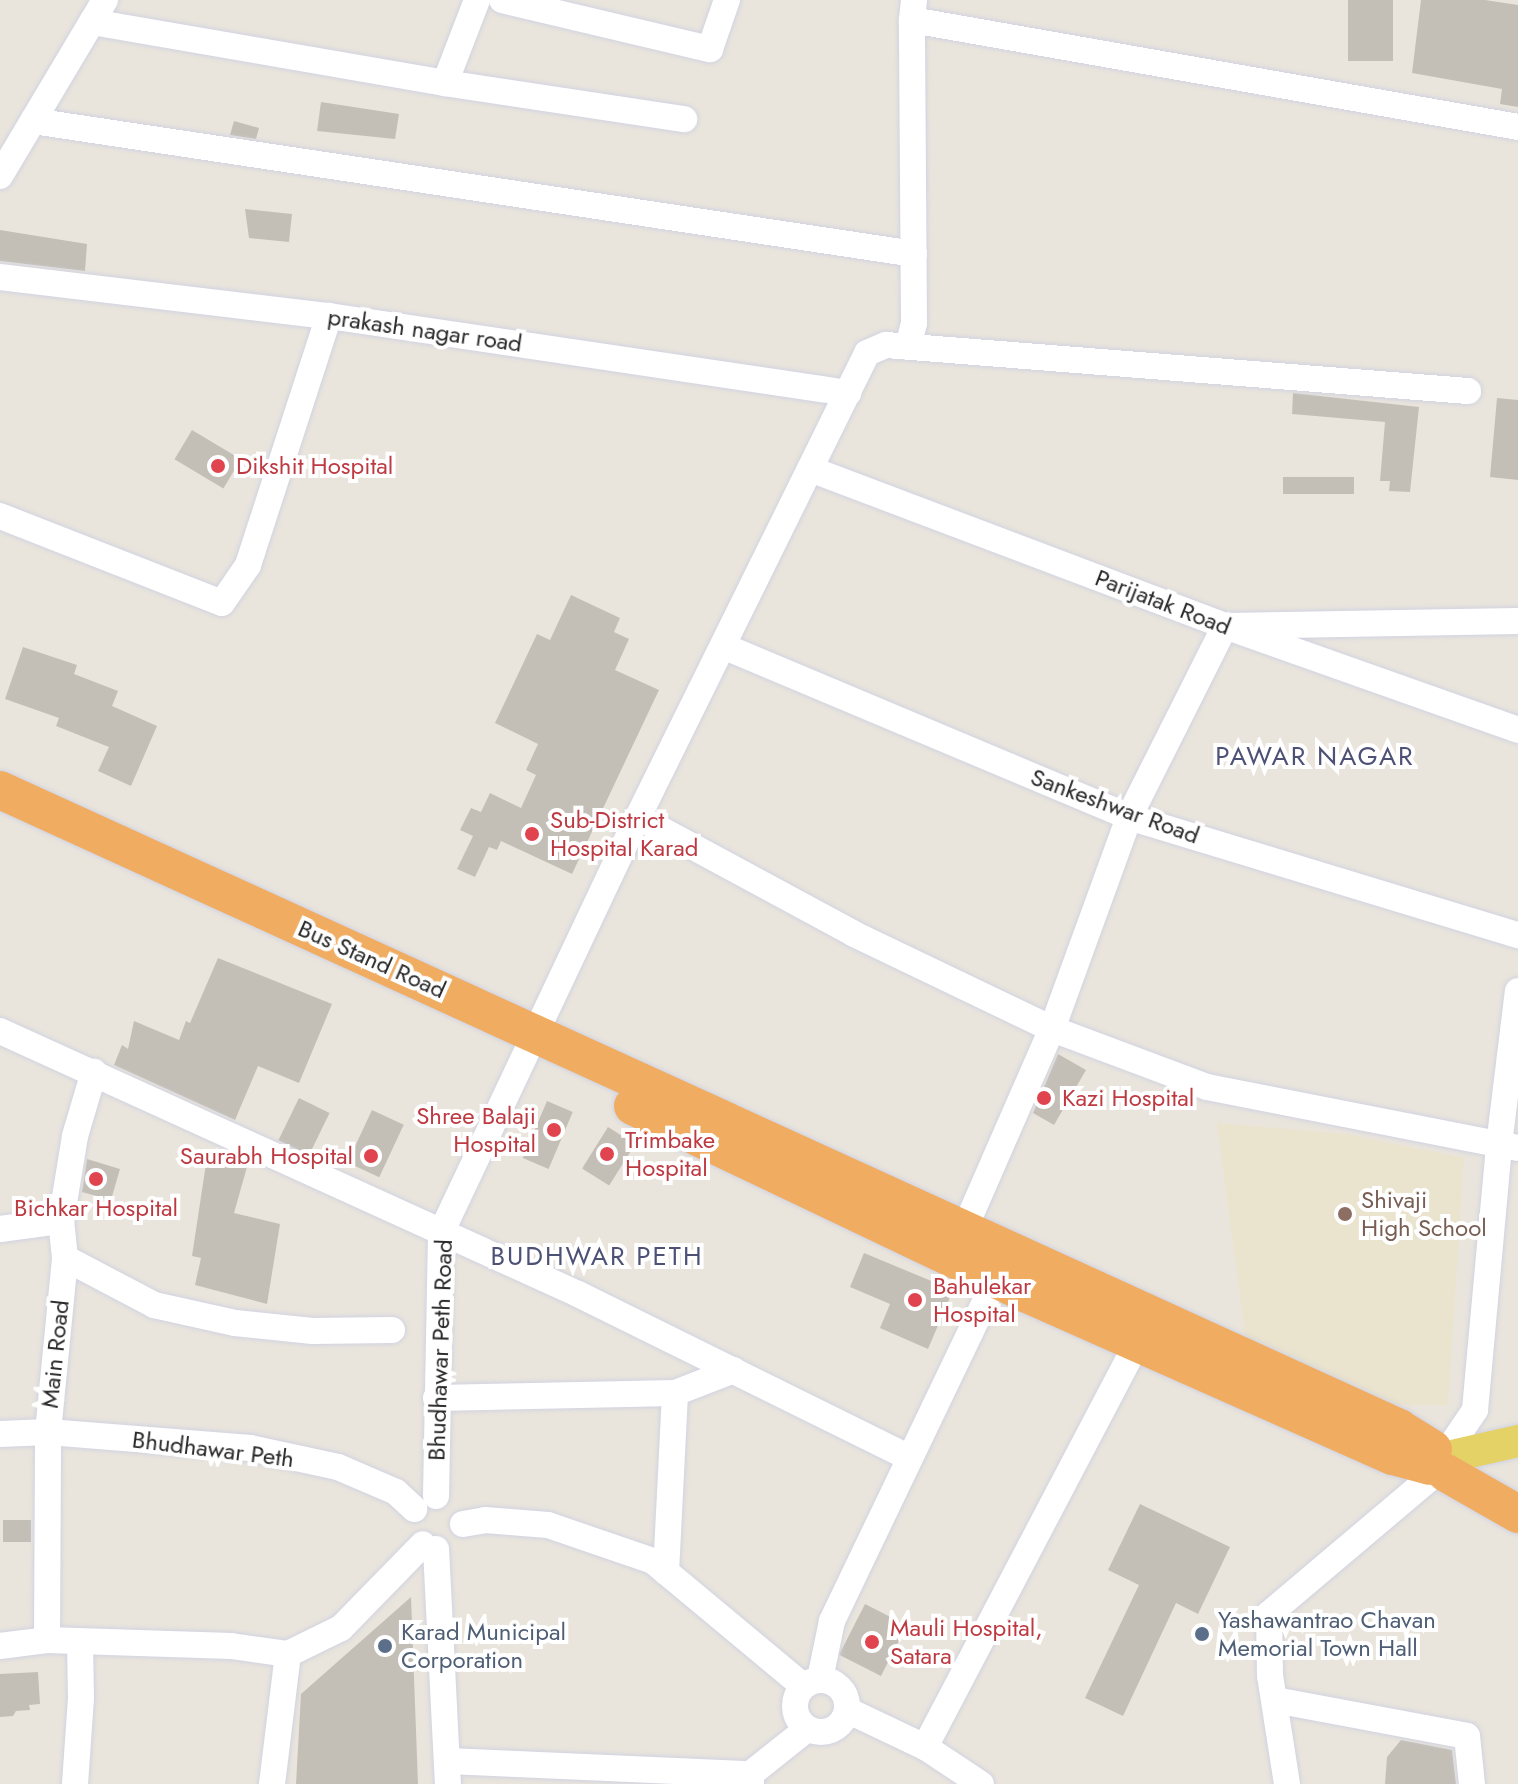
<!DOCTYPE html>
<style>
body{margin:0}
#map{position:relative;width:1518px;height:1784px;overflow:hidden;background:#eae5dc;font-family:Jost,sans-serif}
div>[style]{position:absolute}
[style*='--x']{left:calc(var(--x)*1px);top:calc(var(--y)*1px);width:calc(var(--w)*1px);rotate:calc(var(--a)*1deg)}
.education>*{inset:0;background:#eae3cd}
.building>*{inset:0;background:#c3bfb7;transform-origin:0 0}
.roads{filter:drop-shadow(0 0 2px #d1d3e1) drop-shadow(0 0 2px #d1d3e1)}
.minor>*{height:26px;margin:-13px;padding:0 13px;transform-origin:13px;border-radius:13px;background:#fff}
.minor>.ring{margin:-13px;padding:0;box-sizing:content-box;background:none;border:26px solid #fff;border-radius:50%}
.major>*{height:32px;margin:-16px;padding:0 16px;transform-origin:16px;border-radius:16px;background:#e4d267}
.highway>*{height:38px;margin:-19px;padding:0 19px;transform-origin:19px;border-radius:19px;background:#f0ac61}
.dots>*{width:22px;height:22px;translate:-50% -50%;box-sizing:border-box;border:4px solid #fff;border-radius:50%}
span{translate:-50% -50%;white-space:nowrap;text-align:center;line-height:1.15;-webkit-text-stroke:8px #fff;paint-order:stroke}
.street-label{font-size:24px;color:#292929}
.health-label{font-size:24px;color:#be3a42}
.left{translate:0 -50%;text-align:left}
.right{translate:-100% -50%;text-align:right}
.education-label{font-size:24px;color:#785e54}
.service-label{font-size:24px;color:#4e5e75}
.neighbourhood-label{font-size:26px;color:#4d5176;letter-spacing:2px}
</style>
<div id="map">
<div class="education">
<i style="clip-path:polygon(1217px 1123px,1345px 1134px,1464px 1158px,1448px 1405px,1352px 1404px,1247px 1349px)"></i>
</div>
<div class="building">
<i style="left:1348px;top:0;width:45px;height:61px"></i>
<i style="clip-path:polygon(1421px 0,1485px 0,1518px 5px,1518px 107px,1500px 104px,1502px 89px,1412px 73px)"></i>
<i style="clip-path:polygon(321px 102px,399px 114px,395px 139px,317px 131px)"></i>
<i style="clip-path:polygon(234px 121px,259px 128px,256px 139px,230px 135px)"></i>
<i style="clip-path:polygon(245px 209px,292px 214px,289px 242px,249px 238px)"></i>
<i style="clip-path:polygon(0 230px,87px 244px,85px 271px,0 261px)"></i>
<i style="clip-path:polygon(1293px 393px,1419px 407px,1410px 492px,1389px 491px,1390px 481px,1380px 481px,1385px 422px,1292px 414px)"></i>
<i style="clip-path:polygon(1497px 398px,1518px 400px,1518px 480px,1490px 477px)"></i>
<i style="left:192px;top:430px;width:57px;height:34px;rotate:31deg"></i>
<i style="left:1354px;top:477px;width:17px;height:71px;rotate:90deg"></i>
<i style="clip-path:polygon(571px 595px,620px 618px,614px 632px,629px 639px,615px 670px,659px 690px,572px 874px,501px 841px,497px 850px,489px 847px,475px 877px,457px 869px,473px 836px,460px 830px,471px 808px,481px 812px,490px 793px,521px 808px,536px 775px,526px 770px,538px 744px,495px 723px,537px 634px,550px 640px)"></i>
<i style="clip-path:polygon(23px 647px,77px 665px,74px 674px,118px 691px,112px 706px,157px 726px,131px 786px,98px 771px,109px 747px,56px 726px,59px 718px,5px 699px)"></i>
<i style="clip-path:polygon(218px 958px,332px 1004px,299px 1083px,258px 1066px,235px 1120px,114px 1065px,122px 1045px,128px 1049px,134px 1021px,179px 1040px,186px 1021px,190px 1023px)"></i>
<i style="clip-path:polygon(1058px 1054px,1086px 1070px,1054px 1125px,1033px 1113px)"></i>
<i style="left:299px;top:1098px;width:34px;height:47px;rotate:26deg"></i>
<i style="left:547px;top:1101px;width:28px;height:62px;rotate:23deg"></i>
<i style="left:372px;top:1110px;width:35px;height:58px;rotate:25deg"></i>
<i style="left:608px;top:1127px;width:32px;height:49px;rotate:32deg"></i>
<i style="clip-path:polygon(207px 1157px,247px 1167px,234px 1213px,280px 1224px,267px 1304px,195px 1285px,201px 1258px,192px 1256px)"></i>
<i style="clip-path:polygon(87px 1159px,120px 1169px,111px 1200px,82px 1192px)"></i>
<i style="clip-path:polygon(864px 1253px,953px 1290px,928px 1349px,880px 1328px,890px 1304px,850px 1287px)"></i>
<i style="clip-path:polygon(1140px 1504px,1230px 1547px,1198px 1614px,1176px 1603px,1123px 1716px,1085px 1698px,1139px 1585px,1108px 1570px)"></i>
<i style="left:31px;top:1520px;width:22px;height:28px;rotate:90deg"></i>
<i style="clip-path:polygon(411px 1597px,418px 1784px,296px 1784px,301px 1694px)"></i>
<i style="left:865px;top:1604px;width:47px;height:57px;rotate:27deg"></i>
<i style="clip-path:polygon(38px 1672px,40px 1704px,29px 1705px,30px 1710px,16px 1711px,13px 1716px,0 1717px,0 1674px)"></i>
<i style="clip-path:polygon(1401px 1740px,1452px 1750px,1456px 1784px,1385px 1784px,1387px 1757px)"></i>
</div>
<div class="roads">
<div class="minor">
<i style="--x:502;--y:0;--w:214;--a:13.3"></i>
<i style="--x:710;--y:49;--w:52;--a:-70.9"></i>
<i style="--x:914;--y:0;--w:20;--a:96"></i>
<i style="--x:912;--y:20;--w:615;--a:10.01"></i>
<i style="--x:92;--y:22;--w:358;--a:9.8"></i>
<i style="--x:445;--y:83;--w:242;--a:8.6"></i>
<i style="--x:445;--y:83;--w:89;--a:-68.9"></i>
<i style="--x:33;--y:121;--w:891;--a:8.58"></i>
<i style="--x:0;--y:176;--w:205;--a:-59.2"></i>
<i style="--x:0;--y:277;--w:331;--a:6.8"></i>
<i style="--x:329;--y:316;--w:525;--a:8.44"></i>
<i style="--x:908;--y:347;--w:25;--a:-76"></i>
<i style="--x:914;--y:323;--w:303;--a:-90.4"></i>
<i style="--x:810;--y:469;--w:444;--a:20.7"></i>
<i style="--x:1225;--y:626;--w:311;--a:19.5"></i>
<i style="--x:0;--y:516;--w:238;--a:21.4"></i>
<i style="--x:222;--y:603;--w:46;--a:-55.6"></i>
<i style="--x:248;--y:565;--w:262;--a:-72"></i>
<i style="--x:723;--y:646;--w:441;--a:22.8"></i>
<i style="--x:1129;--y:817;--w:407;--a:16.9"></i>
<i style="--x:638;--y:817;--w:246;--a:28.4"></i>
<i style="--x:854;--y:934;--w:220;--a:25.6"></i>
<i style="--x:1052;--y:1029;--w:165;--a:20.5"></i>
<i style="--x:1207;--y:1087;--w:317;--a:11.1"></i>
<i style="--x:0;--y:1031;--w:635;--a:24.47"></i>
<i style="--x:578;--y:1294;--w:370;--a:26.3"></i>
<i style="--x:0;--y:1229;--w:62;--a:-7.5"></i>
<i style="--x:964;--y:1230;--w:219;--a:-66.4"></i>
<i style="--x:1052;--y:1029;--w:226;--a:-70"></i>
<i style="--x:1129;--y:817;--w:214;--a:-63.3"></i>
<i style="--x:1225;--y:626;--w:293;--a:-1"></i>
<i style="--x:65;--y:1258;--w:101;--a:27.8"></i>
<i style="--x:154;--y:1305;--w:83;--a:12.5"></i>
<i style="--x:235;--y:1323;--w:78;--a:5.9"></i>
<i style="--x:313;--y:1331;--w:79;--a:-0.7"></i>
<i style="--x:436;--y:1398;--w:239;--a:-1.2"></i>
<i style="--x:675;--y:1393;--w:63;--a:-21.3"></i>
<i style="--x:0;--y:1434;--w:48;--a:-2.4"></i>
<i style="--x:48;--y:1432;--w:203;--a:4.5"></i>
<i style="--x:250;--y:1448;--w:90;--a:12.2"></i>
<i style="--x:338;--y:1467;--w:63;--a:23.3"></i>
<i style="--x:396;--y:1492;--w:25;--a:43"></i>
<i style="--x:1450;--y:1447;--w:45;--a:-56"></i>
<i style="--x:1475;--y:1410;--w:266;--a:-84.8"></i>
<i style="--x:1499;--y:1145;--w:155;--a:-83"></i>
<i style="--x:436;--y:1496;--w:263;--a:-88.9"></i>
<i style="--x:441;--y:1233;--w:460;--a:-64.7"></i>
<i style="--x:638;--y:817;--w:517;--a:-63.73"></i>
<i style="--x:867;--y:353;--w:21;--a:-23"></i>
<i style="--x:886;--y:345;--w:584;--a:4.52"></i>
<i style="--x:463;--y:1524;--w:22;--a:-10"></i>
<i style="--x:485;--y:1520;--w:63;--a:4.5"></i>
<i style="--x:548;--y:1525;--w:111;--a:18.9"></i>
<i style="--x:653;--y:1561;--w:195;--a:39.8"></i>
<i style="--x:436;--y:1549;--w:235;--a:87.1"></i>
<i style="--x:666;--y:1572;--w:179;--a:-87.1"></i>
<i style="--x:47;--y:1640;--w:208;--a:-89.7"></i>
<i style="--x:48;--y:1432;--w:175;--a:-84.4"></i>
<i style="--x:65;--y:1258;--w:37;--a:-96"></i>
<i style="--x:61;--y:1221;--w:86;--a:-80.6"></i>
<i style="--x:75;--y:1136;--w:67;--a:-73.5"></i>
<i style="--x:0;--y:1646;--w:47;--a:-7.3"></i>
<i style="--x:47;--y:1640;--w:184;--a:1.9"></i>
<i style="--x:231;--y:1646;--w:58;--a:8"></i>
<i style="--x:288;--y:1654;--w:59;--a:-26.1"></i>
<i style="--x:341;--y:1628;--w:117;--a:-45.7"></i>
<i style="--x:820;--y:1679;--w:59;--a:-78.3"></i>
<i style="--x:832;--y:1621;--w:382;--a:-64.4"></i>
<i class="ring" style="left:795px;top:1680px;width:26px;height:26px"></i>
<i style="--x:1275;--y:1700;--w:195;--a:10.6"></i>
<i style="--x:1467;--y:1736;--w:48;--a:84.1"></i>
<i style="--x:847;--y:1710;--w:86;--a:25.4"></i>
<i style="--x:925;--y:1747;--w:67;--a:33.5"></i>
<i style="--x:925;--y:1747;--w:472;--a:-62.3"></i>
<i style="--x:448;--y:1761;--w:302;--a:2.5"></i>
<i style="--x:750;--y:1774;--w:10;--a:84"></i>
<i style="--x:75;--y:1784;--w:85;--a:-86"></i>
<i style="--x:81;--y:1699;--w:57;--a:-91"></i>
<i style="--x:272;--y:1784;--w:131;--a:-83"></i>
<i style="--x:738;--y:1784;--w:88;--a:-38.6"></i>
<i style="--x:1287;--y:1784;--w:109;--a:-98.9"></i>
<i style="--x:1270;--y:1676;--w:62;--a:-90.9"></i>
<i style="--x:1269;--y:1614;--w:220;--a:-40.2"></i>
</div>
<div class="major">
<i style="--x:1456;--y:1455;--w:64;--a:-12.7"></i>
</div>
<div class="highway">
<i style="--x:0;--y:790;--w:1538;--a:24.51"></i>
<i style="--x:1399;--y:1428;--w:40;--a:32"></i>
<i style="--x:633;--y:1106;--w:437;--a:25.5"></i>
<i style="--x:1027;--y:1294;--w:400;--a:23.9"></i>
<i style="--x:1393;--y:1456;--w:38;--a:15"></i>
<i style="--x:1446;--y:1473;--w:83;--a:29.7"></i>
</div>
</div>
<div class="dots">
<i style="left:218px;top:466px;background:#e0444e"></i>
<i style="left:532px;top:834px;background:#e0444e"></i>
<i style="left:1044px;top:1098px;background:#e0444e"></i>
<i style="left:554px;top:1130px;background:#e0444e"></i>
<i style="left:607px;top:1154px;background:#e0444e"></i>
<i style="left:371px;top:1156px;background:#e0444e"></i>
<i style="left:96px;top:1179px;background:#e0444e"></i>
<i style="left:1345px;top:1214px;background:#8d6e63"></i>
<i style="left:915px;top:1300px;background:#e0444e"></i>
<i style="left:1202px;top:1634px;background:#5c6f8a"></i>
<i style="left:872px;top:1642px;background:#e0444e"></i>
<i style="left:385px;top:1646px;background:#5c6f8a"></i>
</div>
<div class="street-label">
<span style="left:425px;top:330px;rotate:8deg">prakash nagar road</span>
<span style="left:1163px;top:602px;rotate:21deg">Parijatak Road</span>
<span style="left:1115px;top:806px;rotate:20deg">Sankeshwar Road</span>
<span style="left:372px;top:959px;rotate:24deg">Bus Stand Road</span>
<span style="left:440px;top:1350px;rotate:-88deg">Bhudhawar Peth Road</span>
<span style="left:55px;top:1354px;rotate:-84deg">Main Road</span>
<span style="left:213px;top:1449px;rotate:7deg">Bhudhawar Peth</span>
</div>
<div class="health-label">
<span class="left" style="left:236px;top:466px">Dikshit Hospital</span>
<span class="left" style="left:550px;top:834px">Sub-District<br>Hospital Karad</span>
<span class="left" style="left:1062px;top:1098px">Kazi Hospital</span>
<span class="right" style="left:536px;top:1130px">Shree Balaji<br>Hospital</span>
<span class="left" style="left:625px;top:1154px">Trimbake<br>Hospital</span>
<span class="right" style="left:353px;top:1156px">Saurabh Hospital</span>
<span style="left:96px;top:1208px">Bichkar Hospital</span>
<span class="left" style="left:933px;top:1300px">Bahulekar<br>Hospital</span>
<span class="left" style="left:890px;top:1642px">Mauli Hospital,<br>Satara</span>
</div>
<div class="education-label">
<span class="left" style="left:1361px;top:1214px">Shivaji<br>High School</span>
</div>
<div class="service-label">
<span class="left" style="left:1218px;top:1634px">Yashawantrao Chavan<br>Memorial Town Hall</span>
<span class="left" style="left:401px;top:1646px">Karad Municipal<br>Corporation</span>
</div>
<div class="neighbourhood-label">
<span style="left:1315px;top:757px">PAWAR NAGAR</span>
<span style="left:597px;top:1257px">BUDHWAR PETH</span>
</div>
</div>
